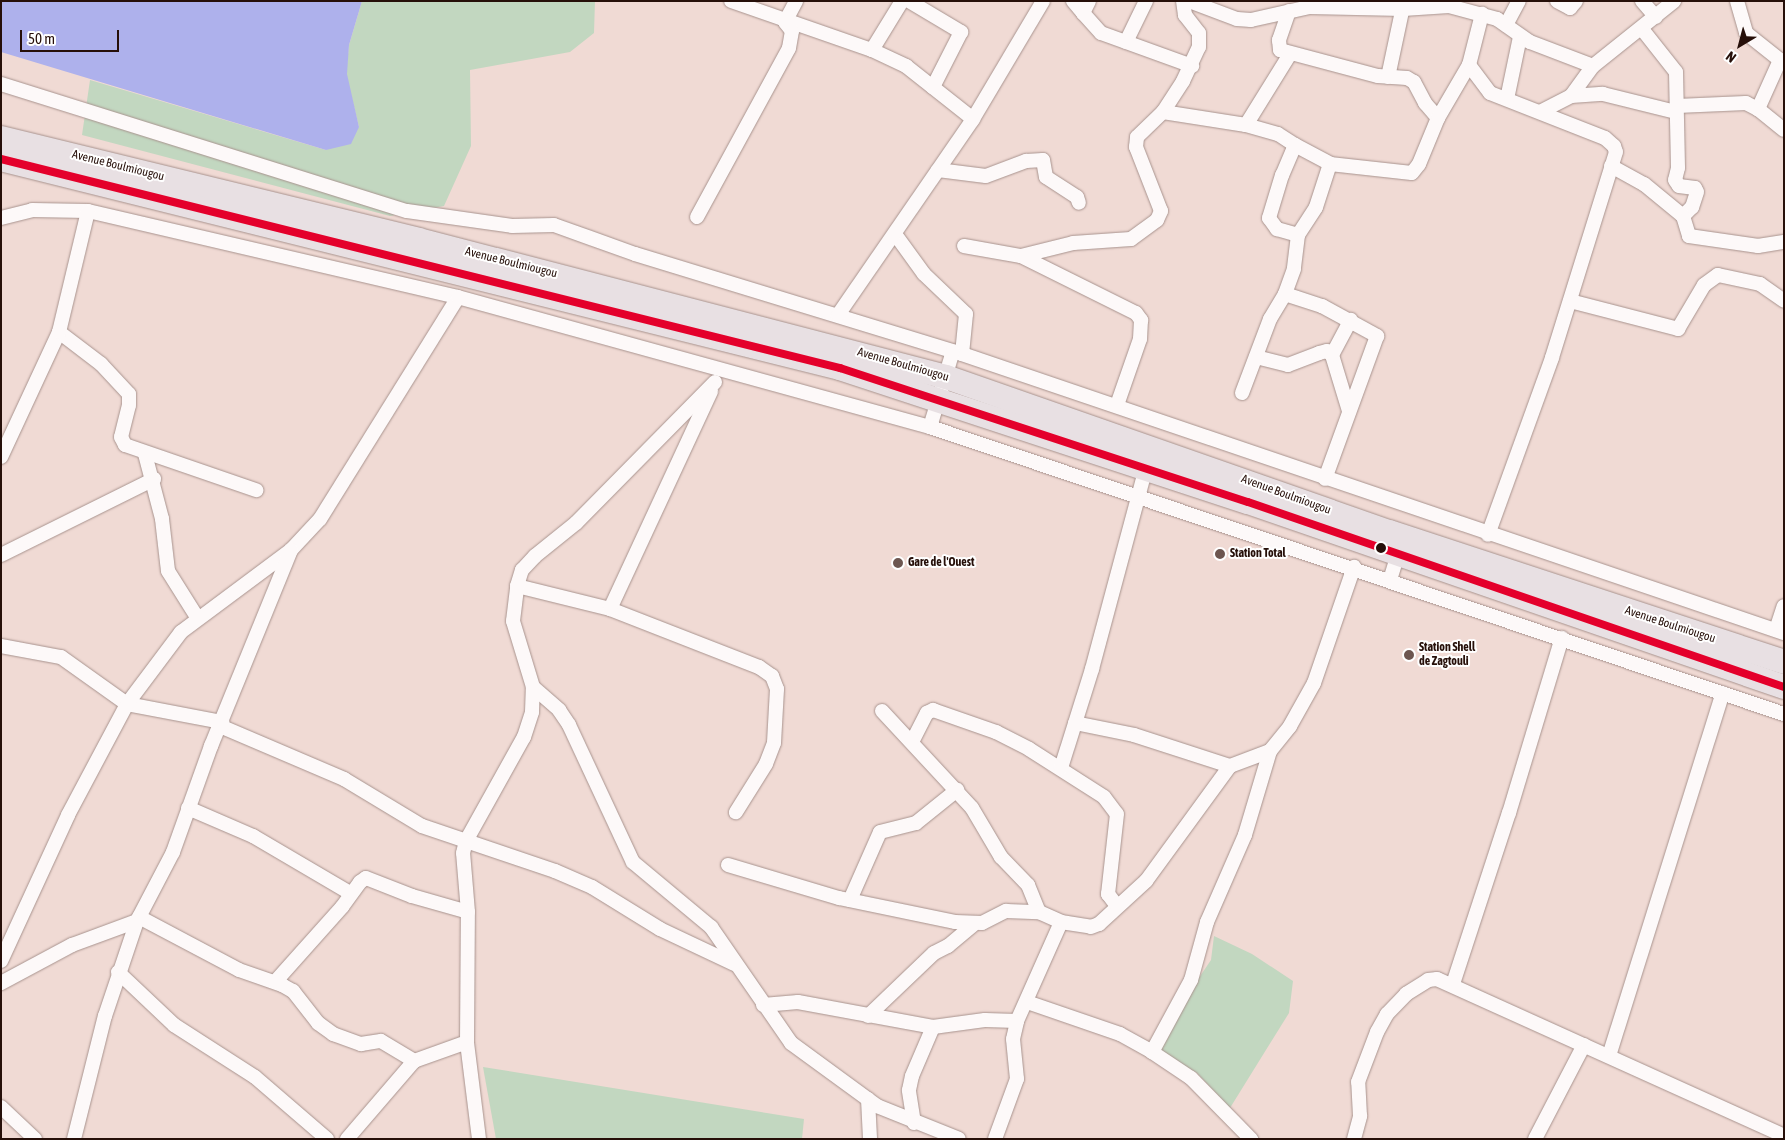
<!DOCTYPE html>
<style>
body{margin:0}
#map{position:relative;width:1785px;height:1140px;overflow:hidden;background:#f0dad4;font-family:"Asap Condensed",sans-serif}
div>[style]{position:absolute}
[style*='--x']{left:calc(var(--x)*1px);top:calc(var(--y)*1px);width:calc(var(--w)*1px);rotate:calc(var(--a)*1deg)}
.green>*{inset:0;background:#c2d7c0}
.water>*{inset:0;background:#aeb1ec}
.roads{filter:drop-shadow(0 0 1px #a8938e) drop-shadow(0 0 1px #a8938e)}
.minor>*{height:14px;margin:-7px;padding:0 7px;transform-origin:7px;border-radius:7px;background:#fdf9f9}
.trunk>*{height:24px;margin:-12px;padding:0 12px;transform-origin:12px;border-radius:12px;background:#e8e0e3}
.bus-1>*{height:8px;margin:-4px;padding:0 4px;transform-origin:4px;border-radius:4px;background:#e4002b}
.dots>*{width:14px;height:14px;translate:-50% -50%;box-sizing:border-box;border:2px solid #fff;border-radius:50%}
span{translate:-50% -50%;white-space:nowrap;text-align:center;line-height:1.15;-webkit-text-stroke:4px #fff;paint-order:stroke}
.street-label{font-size:12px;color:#260f09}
.poi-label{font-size:12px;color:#260f09;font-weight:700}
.left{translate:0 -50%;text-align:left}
.frame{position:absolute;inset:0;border:2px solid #260f09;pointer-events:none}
.north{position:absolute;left:1715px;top:20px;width:50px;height:50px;-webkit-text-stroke:4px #fff;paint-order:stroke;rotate:217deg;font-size:14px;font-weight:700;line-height:20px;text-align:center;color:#260f09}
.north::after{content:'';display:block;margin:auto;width:18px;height:22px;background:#260f09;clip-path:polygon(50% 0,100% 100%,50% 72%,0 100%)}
.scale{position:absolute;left:20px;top:30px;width:99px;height:22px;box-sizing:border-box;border:2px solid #260f09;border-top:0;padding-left:6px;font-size:15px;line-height:18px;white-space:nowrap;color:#260f09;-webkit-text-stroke:4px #fff;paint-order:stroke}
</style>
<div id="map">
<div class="green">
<i style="clip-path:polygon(362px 1px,595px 1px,594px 33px,570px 52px,470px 70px,471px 146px,444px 206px,390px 216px,82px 135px,90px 80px,326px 150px,359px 127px,346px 74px,349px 45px)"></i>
<i style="clip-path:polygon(1214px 936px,1252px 954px,1293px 981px,1289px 1013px,1230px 1108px,1197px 1073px,1159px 1053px,1190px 991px,1211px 960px)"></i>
<i style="clip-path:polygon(483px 1067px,804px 1119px,802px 1139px,496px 1139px)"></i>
</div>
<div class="water">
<i style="clip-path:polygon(1px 1px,362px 1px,349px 45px,347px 74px,359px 127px,351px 144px,326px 150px,1px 52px)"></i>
</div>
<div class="roads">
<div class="minor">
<i style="--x:731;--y:1;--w:149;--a:19.2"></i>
<i style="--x:872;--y:50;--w:38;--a:25"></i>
<i style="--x:906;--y:66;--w:85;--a:38.3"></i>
<i style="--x:909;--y:1;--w:61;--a:30.8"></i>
<i style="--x:961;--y:32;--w:62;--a:117"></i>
<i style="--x:1073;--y:1;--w:16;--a:50"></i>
<i style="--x:1083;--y:13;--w:13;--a:-63"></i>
<i style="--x:1189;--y:1;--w:51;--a:20.6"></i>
<i style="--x:1237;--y:19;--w:14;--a:4"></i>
<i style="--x:1251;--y:20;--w:59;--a:-12.6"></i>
<i style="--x:1309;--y:7;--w:94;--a:1.2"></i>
<i style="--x:1403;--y:9;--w:46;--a:-3.7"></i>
<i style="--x:1449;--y:6;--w:50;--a:15.2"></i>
<i style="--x:1497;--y:19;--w:40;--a:34.9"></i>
<i style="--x:1530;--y:42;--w:67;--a:20.9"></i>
<i style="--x:1593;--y:66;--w:104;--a:-38.7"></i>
<i style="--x:1557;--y:1;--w:15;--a:28"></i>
<i style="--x:1570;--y:8;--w:9;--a:-49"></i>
<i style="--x:1642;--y:1;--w:21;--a:49"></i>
<i style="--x:1737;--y:1;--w:33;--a:74"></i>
<i style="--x:1746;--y:33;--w:43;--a:38.5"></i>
<i style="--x:1780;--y:60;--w:54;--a:114.2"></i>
<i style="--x:1289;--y:11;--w:31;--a:109"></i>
<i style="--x:1279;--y:40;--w:10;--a:84"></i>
<i style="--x:1280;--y:50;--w:101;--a:14.9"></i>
<i style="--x:1378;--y:76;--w:29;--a:4"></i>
<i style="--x:1407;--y:78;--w:8;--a:30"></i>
<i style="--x:1414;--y:82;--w:24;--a:62"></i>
<i style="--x:1425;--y:103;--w:20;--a:49"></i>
<i style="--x:1083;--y:13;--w:27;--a:48"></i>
<i style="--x:1101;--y:33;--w:97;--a:19.9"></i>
<i style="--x:1506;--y:25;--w:27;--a:-62"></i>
<i style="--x:1642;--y:29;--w:55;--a:51.7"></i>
<i style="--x:1676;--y:72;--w:96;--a:88.8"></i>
<i style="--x:1678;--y:168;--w:12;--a:104"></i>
<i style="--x:1675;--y:180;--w:7;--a:56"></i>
<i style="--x:1679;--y:186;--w:16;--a:7"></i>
<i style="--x:1695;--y:188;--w:4;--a:63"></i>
<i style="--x:1697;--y:192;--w:16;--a:108"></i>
<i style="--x:1692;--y:207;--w:13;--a:135"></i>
<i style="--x:1126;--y:42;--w:46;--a:-64"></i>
<i style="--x:872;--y:50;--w:57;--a:-58.5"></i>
<i style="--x:1469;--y:65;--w:35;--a:53"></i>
<i style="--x:1490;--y:93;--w:123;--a:21.4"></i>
<i style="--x:1605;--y:138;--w:12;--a:42"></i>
<i style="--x:1614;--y:146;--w:6;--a:72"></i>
<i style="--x:1616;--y:152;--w:216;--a:107.3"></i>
<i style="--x:1552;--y:358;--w:188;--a:109.9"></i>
<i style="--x:1388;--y:77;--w:77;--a:-78"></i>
<i style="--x:1;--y:84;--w:425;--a:17.4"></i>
<i style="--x:407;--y:211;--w:106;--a:8.1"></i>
<i style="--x:512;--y:226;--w:42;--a:-1.4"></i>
<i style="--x:554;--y:225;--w:86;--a:19.7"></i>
<i style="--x:635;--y:254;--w:342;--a:17"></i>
<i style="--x:962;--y:354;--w:868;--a:18.75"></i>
<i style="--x:1571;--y:96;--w:32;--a:-4"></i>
<i style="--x:1603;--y:94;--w:75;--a:13.9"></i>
<i style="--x:1507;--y:99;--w:63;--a:-78.2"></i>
<i style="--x:1677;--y:106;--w:69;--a:-2.5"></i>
<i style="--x:1746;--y:103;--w:13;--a:27"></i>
<i style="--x:1758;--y:109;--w:33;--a:39"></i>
<i style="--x:1163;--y:112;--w:84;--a:8.9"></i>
<i style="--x:1246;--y:125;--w:33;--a:16"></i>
<i style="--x:1278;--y:134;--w:20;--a:33"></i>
<i style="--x:1295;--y:145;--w:33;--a:113"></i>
<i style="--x:1282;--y:175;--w:45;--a:106.8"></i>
<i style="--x:1269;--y:218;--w:14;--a:54"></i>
<i style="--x:1277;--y:229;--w:22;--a:16"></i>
<i style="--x:1298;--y:235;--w:34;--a:97"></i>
<i style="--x:1294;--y:269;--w:27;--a:110"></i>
<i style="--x:1540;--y:112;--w:35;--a:-27"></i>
<i style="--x:1571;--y:96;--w:37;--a:-54"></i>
<i style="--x:1246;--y:125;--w:84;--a:-58.2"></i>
<i style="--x:1295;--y:145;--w:40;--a:28"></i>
<i style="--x:1330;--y:164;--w:82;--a:6.3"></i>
<i style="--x:1412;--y:173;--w:11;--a:-52"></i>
<i style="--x:1419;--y:164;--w:50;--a:-67.6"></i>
<i style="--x:1438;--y:118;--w:61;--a:-59.7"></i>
<i style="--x:1469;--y:65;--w:53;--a:-75.7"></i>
<i style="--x:1611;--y:166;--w:38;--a:29"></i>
<i style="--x:1644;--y:184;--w:50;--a:39.4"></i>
<i style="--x:1683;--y:216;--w:21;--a:73"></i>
<i style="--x:1689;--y:236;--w:70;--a:8.2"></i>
<i style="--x:1758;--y:246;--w:26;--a:-9"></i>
<i style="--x:938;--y:170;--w:48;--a:7.1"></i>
<i style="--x:986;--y:176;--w:43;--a:-20.6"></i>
<i style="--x:1026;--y:161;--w:17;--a:-3"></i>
<i style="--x:1043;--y:160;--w:17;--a:80"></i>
<i style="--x:1046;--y:177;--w:37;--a:33"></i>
<i style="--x:1077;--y:197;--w:6;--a:72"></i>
<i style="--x:697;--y:217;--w:192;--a:-61.4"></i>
<i style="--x:789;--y:48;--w:17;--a:-80"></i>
<i style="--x:792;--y:31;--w:11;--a:-128"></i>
<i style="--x:785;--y:22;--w:24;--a:-62"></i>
<i style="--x:1;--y:218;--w:32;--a:-14"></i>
<i style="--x:32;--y:210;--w:56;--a:1"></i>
<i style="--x:88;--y:211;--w:380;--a:13.1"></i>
<i style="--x:895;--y:234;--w:49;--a:54.1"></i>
<i style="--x:924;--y:274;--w:58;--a:43.6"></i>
<i style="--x:966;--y:314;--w:40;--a:95.7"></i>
<i style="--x:1298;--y:235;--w:33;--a:-57"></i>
<i style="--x:1316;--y:207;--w:45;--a:-72"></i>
<i style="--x:964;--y:246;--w:58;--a:10"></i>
<i style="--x:1021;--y:256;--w:54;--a:-14"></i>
<i style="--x:1073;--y:243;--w:58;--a:-3.9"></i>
<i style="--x:1131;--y:239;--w:32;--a:-36"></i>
<i style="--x:1157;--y:220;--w:10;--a:-66"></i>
<i style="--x:1161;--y:211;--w:69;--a:-111.3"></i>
<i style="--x:1136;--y:147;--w:10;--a:-84"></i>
<i style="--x:1137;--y:137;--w:36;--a:-44"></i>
<i style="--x:1163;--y:112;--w:37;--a:-57"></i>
<i style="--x:1183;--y:81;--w:38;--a:-65"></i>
<i style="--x:1199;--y:47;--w:14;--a:-90"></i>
<i style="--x:1199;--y:33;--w:23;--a:-128"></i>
<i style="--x:1185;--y:15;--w:14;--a:-98"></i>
<i style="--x:1021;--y:256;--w:128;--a:26.4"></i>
<i style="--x:1136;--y:313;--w:9;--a:54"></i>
<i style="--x:1141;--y:320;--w:19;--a:93"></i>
<i style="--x:1140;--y:339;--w:70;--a:109.2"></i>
<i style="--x:1570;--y:301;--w:112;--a:14.5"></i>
<i style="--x:1678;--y:329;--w:51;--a:-59.4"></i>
<i style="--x:1704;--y:285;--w:17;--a:-36"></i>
<i style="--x:1718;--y:275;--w:43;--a:12.1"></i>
<i style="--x:1760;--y:284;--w:29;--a:35"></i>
<i style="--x:838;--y:315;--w:238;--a:-55.4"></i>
<i style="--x:973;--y:119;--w:137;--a:-59.3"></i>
<i style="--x:59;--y:332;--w:53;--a:37.3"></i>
<i style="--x:101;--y:364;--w:41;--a:47"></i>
<i style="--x:129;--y:394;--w:11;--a:90"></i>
<i style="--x:129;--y:405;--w:33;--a:104"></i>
<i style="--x:121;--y:437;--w:9;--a:63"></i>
<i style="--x:125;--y:445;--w:139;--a:19"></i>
<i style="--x:1332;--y:355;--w:59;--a:73.1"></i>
<i style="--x:1256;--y:357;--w:33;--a:14"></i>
<i style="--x:1288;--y:365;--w:33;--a:-21"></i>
<i style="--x:1319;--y:353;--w:8;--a:-14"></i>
<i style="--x:1327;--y:351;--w:6;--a:39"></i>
<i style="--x:1332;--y:355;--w:40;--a:-62"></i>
<i style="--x:1242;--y:393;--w:79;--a:-69.3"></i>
<i style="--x:1270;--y:319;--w:29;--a:-59"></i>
<i style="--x:1285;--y:294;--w:39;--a:18"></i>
<i style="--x:1322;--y:306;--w:63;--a:28.6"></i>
<i style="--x:1377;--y:336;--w:152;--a:110"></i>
<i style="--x:930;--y:427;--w:79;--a:-73.2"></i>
<i style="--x:145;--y:454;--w:67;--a:75.3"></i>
<i style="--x:162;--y:519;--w:52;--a:83.4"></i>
<i style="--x:168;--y:571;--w:54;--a:57.8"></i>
<i style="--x:1;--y:457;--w:138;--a:-65.1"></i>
<i style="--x:59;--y:332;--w:124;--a:-76.5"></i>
<i style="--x:1;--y:555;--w:171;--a:-26.4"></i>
<i style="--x:1390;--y:580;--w:28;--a:-73"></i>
<i style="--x:517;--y:586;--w:96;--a:13.9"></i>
<i style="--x:610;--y:609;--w:160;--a:21.3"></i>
<i style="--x:759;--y:667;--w:16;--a:35"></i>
<i style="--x:772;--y:676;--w:14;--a:69"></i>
<i style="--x:777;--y:689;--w:54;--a:93.2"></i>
<i style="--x:774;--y:743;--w:22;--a:111"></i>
<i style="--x:766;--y:764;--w:57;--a:122"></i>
<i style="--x:610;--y:609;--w:240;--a:-65.1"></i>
<i style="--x:1776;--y:630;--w:25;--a:-72"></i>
<i style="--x:1;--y:646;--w:61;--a:10.4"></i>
<i style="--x:61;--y:657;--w:81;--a:35.5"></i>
<i style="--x:127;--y:704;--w:97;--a:10.7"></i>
<i style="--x:533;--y:687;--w:35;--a:41"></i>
<i style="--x:559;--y:710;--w:18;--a:56"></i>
<i style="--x:569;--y:725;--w:151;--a:65"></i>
<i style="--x:633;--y:862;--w:102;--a:39.8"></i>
<i style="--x:711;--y:927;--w:141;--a:55.4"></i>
<i style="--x:791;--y:1043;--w:107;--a:36.2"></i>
<i style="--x:877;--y:1106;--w:88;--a:21.9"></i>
<i style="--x:882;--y:711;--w:132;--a:47.1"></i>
<i style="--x:972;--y:808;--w:57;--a:59.4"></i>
<i style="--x:1001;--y:857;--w:39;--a:46"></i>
<i style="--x:1028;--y:885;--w:29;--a:68"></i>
<i style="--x:1039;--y:912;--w:24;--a:24"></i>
<i style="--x:1061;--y:922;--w:30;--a:9"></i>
<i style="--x:1091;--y:927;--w:9;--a:-21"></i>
<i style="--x:1099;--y:924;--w:64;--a:-42.5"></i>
<i style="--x:1146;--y:881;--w:142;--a:-53.9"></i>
<i style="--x:1230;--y:766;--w:43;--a:-20.6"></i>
<i style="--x:1270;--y:751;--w:88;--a:106.6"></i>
<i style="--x:1245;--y:835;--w:95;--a:113.6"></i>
<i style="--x:1207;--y:922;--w:60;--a:105.4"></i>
<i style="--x:1191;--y:980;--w:82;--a:118.4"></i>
<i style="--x:1075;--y:723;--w:60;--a:11.5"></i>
<i style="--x:1134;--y:735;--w:101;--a:17.9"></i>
<i style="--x:220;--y:726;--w:135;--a:23.1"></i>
<i style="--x:344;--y:779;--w:91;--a:31.1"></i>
<i style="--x:422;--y:826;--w:140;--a:18.7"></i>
<i style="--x:555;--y:871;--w:40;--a:23.4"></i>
<i style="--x:592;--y:887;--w:80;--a:31.7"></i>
<i style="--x:660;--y:929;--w:82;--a:25.3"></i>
<i style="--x:912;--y:742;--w:33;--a:-63"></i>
<i style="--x:927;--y:713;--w:7;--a:-27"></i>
<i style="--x:933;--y:710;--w:67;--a:19.2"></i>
<i style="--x:996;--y:732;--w:37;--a:27"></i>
<i style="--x:1029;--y:749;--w:89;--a:32.6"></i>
<i style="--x:1104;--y:797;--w:21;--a:53"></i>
<i style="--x:1117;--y:814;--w:81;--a:96.4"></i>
<i style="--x:1108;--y:894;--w:15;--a:53"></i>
<i style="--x:1270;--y:751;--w:32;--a:-51"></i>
<i style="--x:1290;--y:726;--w:49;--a:-60.8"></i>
<i style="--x:1314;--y:683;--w:123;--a:-71"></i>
<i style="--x:1061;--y:768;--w:104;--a:-72.6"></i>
<i style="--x:1092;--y:669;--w:208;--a:-75"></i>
<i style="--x:188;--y:808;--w:71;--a:23.3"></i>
<i style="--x:253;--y:836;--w:113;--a:30.4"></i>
<i style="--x:728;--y:865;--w:116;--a:16.6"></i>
<i style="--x:839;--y:898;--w:118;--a:11.7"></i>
<i style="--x:955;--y:922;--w:27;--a:2"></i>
<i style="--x:982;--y:923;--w:27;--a:-27"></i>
<i style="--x:1006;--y:911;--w:33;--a:2"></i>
<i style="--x:850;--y:900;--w:74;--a:-66.2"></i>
<i style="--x:880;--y:832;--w:37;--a:-14"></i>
<i style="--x:916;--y:823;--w:53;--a:-38.8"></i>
<i style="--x:139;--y:917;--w:113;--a:27.9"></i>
<i style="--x:239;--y:970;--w:46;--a:19.2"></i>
<i style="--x:282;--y:985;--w:13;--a:29"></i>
<i style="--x:293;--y:991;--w:41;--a:52"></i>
<i style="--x:318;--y:1023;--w:19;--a:36"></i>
<i style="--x:333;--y:1034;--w:30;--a:20"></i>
<i style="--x:361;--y:1044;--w:20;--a:-9"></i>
<i style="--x:381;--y:1041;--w:39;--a:31"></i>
<i style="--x:1;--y:961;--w:161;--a:-65.3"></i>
<i style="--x:68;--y:815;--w:126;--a:-62"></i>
<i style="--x:127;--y:704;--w:90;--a:-53.1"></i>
<i style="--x:181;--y:632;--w:137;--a:-36.7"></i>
<i style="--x:291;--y:550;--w:42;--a:-46.9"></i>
<i style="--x:320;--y:519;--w:261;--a:-58.1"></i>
<i style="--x:458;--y:297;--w:490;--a:15.4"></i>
<i style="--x:930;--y:427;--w:901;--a:18.58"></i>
<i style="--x:118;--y:972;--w:77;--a:43.4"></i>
<i style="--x:174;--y:1025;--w:96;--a:32.7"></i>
<i style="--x:255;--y:1077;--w:95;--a:40.7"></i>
<i style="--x:275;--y:982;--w:101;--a:-48.2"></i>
<i style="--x:342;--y:907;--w:31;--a:-54"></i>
<i style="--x:360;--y:882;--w:7;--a:-34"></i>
<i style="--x:366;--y:878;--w:49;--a:21.4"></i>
<i style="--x:412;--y:896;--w:58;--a:15.9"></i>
<i style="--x:1;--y:983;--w:81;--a:-28.2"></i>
<i style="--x:72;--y:945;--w:69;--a:-20.3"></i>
<i style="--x:1453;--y:984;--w:180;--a:-71.9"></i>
<i style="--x:1509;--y:813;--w:183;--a:-73.2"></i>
<i style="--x:1027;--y:1002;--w:98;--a:19"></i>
<i style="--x:1120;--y:1034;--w:37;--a:29"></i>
<i style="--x:1152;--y:1052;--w:47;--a:33.7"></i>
<i style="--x:1191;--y:1078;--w:86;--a:45.5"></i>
<i style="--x:763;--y:1005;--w:35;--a:-5"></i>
<i style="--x:798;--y:1002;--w:137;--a:10.5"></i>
<i style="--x:933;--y:1027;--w:52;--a:-7.7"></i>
<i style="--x:985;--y:1020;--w:32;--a:2"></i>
<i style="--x:868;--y:1016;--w:91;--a:-43.7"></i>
<i style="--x:934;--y:953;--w:16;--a:-27"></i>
<i style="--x:948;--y:946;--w:34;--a:-40"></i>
<i style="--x:1609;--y:1056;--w:380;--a:-72.6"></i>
<i style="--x:868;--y:1099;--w:40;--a:87.1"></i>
<i style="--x:1;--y:1107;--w:47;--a:43.3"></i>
<i style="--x:914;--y:1123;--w:33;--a:-99"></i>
<i style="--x:909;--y:1090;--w:14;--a:-78"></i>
<i style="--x:912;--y:1076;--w:53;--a:-66.8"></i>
<i style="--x:74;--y:1139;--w:127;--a:-75.9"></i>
<i style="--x:105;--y:1016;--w:100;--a:-71.4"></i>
<i style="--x:137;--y:921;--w:78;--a:-62.4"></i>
<i style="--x:173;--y:852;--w:113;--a:-70.3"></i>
<i style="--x:211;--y:746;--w:212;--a:-67.8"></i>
<i style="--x:347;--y:1139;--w:103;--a:-49.3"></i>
<i style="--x:414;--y:1061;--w:56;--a:-19.7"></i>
<i style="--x:479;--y:1139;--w:98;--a:-97.1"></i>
<i style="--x:467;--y:1042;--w:130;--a:-89.6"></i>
<i style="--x:468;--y:912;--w:59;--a:-94.8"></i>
<i style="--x:463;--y:853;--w:12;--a:-76"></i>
<i style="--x:466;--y:841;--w:119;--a:-60.9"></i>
<i style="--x:524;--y:737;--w:26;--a:-72"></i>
<i style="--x:532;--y:712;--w:25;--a:-88"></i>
<i style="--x:533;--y:687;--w:69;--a:-106.9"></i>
<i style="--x:513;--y:621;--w:35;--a:-83"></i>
<i style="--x:517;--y:586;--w:17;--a:-73"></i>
<i style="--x:522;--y:570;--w:19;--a:-47"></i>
<i style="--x:535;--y:556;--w:53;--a:-38.8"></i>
<i style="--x:576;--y:523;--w:198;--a:-45.4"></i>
<i style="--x:995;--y:1139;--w:64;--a:-69.9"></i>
<i style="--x:1017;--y:1079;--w:40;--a:-95.7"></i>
<i style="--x:1013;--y:1039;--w:18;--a:-77"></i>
<i style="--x:1017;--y:1021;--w:108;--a:-66"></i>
<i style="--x:1354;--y:1139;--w:24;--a:-75"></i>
<i style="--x:1360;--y:1116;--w:34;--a:-93"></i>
<i style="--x:1358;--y:1082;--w:53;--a:-69.2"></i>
<i style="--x:1377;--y:1032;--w:21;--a:-61"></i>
<i style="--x:1387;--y:1014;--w:28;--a:-46"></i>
<i style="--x:1406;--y:994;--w:26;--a:-32"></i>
<i style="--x:1428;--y:980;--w:9;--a:-6"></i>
<i style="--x:1437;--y:979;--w:381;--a:24.3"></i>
<i style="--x:1535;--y:1139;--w:106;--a:-62.5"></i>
</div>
<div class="trunk">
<i style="--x:1;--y:138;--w:430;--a:13.7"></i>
<i style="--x:419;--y:240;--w:545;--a:14.57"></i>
<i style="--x:946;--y:377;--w:469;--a:19.3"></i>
<i style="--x:1389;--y:532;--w:416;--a:18.2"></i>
<i style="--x:1;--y:159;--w:865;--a:13.99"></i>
<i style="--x:840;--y:368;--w:429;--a:18.2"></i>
<i style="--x:1248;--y:502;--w:567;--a:19.04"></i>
</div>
</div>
<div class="bus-1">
<i style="--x:1;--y:159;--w:865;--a:13.99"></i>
<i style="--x:840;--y:368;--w:429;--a:18.2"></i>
<i style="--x:1248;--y:502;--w:567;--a:19.04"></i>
</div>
<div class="dots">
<i style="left:1381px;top:548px;background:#260f09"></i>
<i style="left:1220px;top:554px;background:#6d5650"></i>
<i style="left:898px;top:563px;background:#6d5650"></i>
<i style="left:1409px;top:655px;background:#6d5650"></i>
</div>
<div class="street-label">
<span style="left:118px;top:166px;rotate:14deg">Avenue Boulmiougou</span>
<span style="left:511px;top:263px;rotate:14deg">Avenue Boulmiougou</span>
<span style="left:903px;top:365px;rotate:16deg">Avenue Boulmiougou</span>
<span style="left:1286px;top:495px;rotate:20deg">Avenue Boulmiougou</span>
<span style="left:1670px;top:625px;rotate:18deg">Avenue Boulmiougou</span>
</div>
<div class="poi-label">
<span class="left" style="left:1230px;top:554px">Station Total</span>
<span class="left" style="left:908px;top:563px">Gare de l'Ouest</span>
<span class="left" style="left:1419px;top:655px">Station Shell<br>de Zagtouli</span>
</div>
<div class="frame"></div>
<div class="north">N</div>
<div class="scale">50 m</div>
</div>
